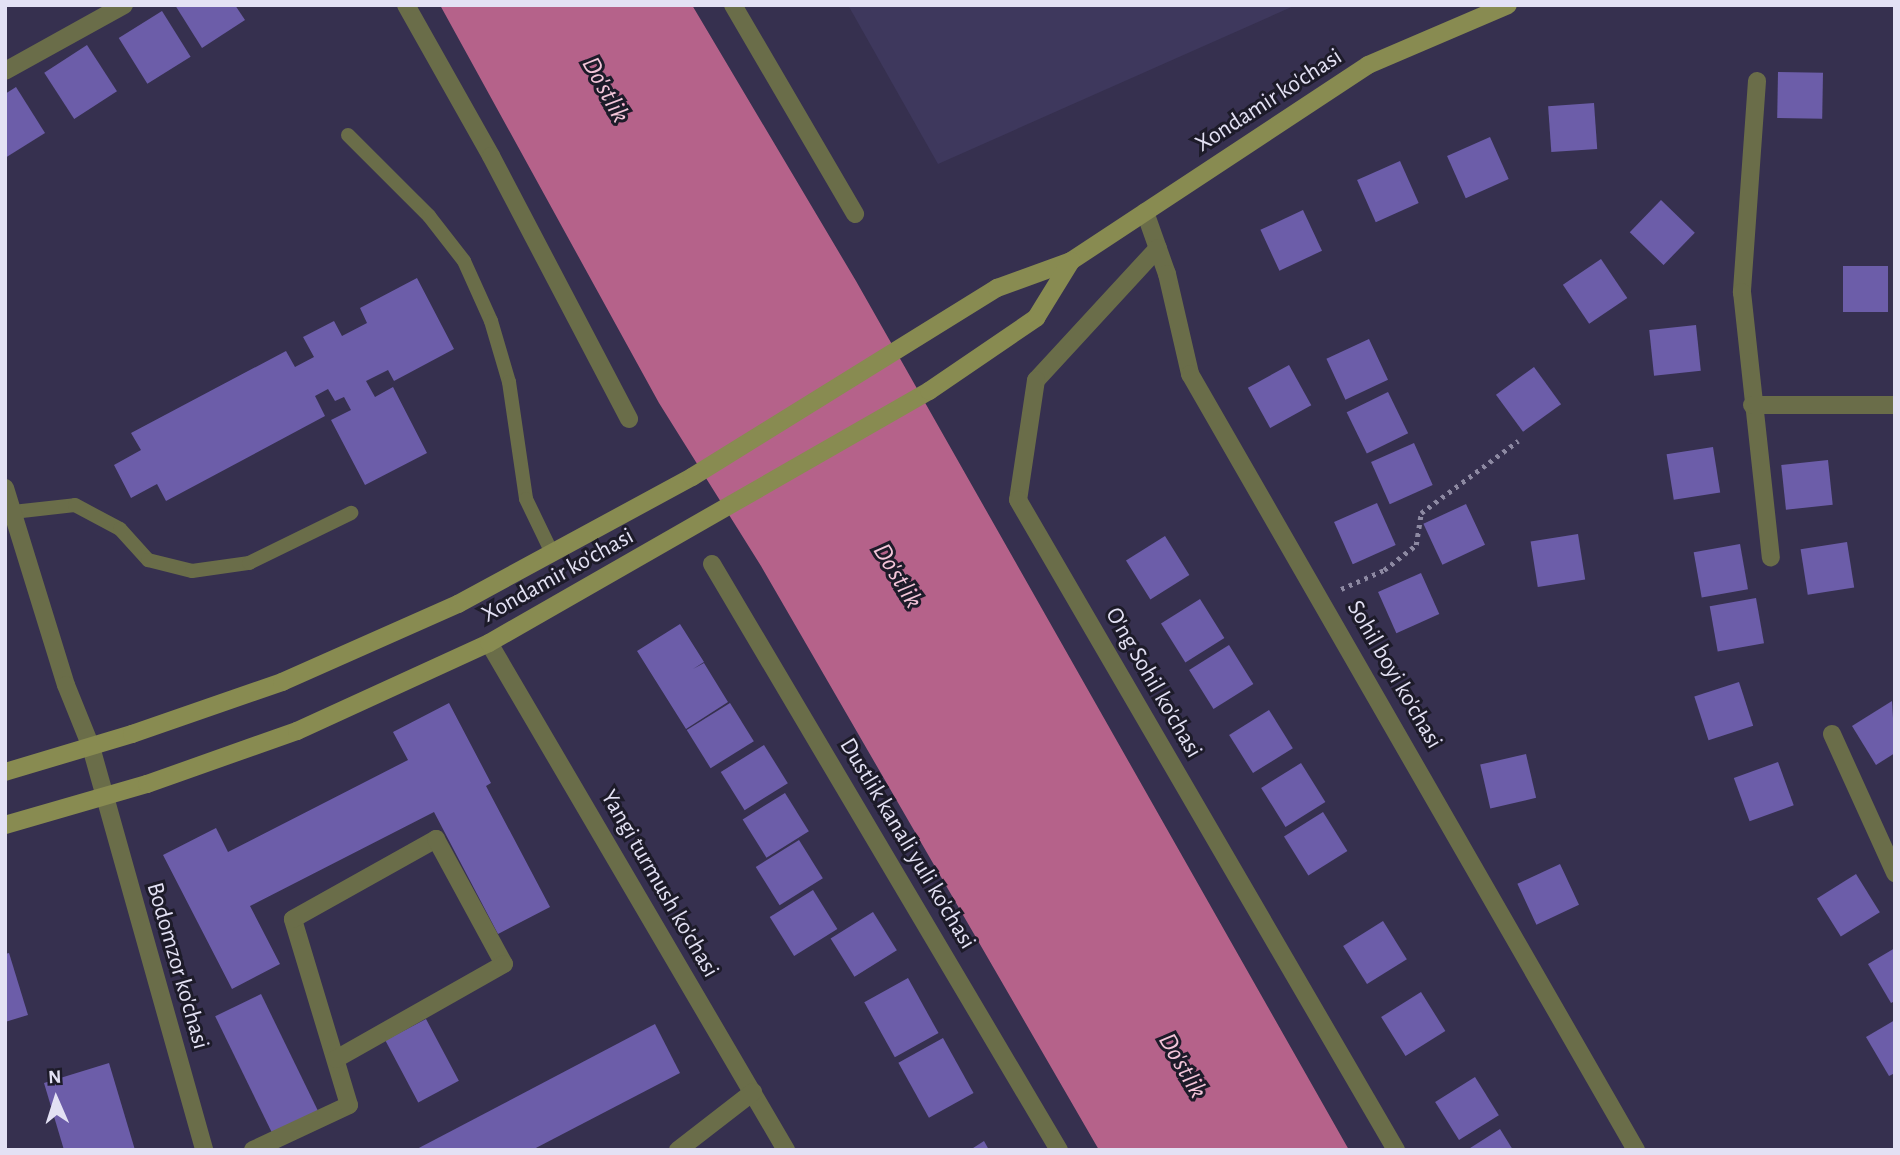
<!DOCTYPE html>
<style>
body{margin:0}
#map{position:relative;width:1900px;height:1155px;overflow:hidden;background:#36304f;font-family:"Alegreya Sans",sans-serif}
div>[style]{position:absolute}
[style*='--x']{left:calc(var(--x)*1px);top:calc(var(--y)*1px);width:calc(var(--w)*1px);rotate:calc(var(--a)*1deg)}
.built>*{inset:0;background:#3e385d}
.water>*{inset:0;background:#b5628a}
.building>*{inset:0;background:#6c5da9;transform-origin:0 0}
.path>*{height:4.5px;margin-top:-2.25px;transform-origin:0;background:repeating-linear-gradient(90deg,#8d89a2 0 3.5px,transparent 0 8.5px)}
.service>*{height:14px;margin:-7px;padding:0 7px;transform-origin:7px;border-radius:7px;background:#6a6d49}
.pedestrian>*{height:18px;margin:-9px;padding:0 9px;transform-origin:9px;border-radius:9px;background:#6a6d49}
.minor>*{height:18px;margin:-9px;padding:0 9px;transform-origin:9px;border-radius:9px;background:#6a6d49}
.tertiary>*{height:18px;margin:-9px;padding:0 9px;transform-origin:9px;border-radius:9px;background:#6a6d49}
.secondary>*{height:18px;margin:-9px;padding:0 9px;transform-origin:9px;border-radius:9px;background:#888b51}
span{translate:-50% -50%;white-space:nowrap;text-align:center;line-height:1.15;-webkit-text-stroke:6px #1d1b29;paint-order:stroke}
.street-label{font-size:24px;color:#e3e1f4}
.water-label{font-size:26px;color:#f4c6da;font-style:italic}
.frame{position:absolute;inset:0;border:7px solid #e3e1f4;pointer-events:none}
.north{position:absolute;left:21px;top:1064px;width:70px;height:70px;-webkit-text-stroke:5px #1d1b29;paint-order:stroke;rotate:357deg;font-size:19px;font-weight:700;line-height:28px;text-align:center;color:#e3e1f4}
.north::after{content:'';display:block;margin:auto;width:24px;height:32px;background:#e3e1f4;clip-path:polygon(50% 0,100% 100%,50% 72%,0 100%)}
</style>
<div id="map">
<div class="built">
<i style="clip-path:polygon(848px 5px,1296px 5px,938px 164px)"></i>
</div>
<div class="water">
<i style="clip-path:polygon(440px 5px,692px 5px,856px 281px,1349px 1150px,1099px 1150px,761px 566px,659px 403px)"></i>
</div>
<div class="building">
<i style="clip-path:polygon(175px 5px,235px 5px,245px 20px,202px 48px)"></i>
<i style="left:162px;top:11px;width:54px;height:51px;rotate:58deg"></i>
<i style="left:87px;top:45px;width:55px;height:51px;rotate:57deg"></i>
<i style="left:1778px;top:72px;width:45px;height:46px;rotate:1deg"></i>
<i style="clip-path:polygon(16px 87px,45px 133px,5px 158px,5px 94px)"></i>
<i style="left:1594px;top:103px;width:46px;height:46px;rotate:86deg"></i>
<i style="left:1490px;top:137px;width:46px;height:47px;rotate:66deg"></i>
<i style="left:1400px;top:161px;width:46px;height:47px;rotate:66deg"></i>
<i style="left:1661px;top:200px;width:47px;height:45px;rotate:44deg"></i>
<i style="left:1303px;top:210px;width:45px;height:47px;rotate:65deg"></i>
<i style="left:1601px;top:259px;width:47px;height:46px;rotate:56deg"></i>
<i style="left:1843px;top:266px;width:45px;height:46px"></i>
<i style="clip-path:polygon(417px 278px,454px 349px,394px 381px,388px 370px,366px 381px,375px 397px,393px 387px,427px 453px,365px 485px,331px 420px,351px 410px,344px 397px,335px 401px,328px 389px,315px 396px,325px 416px,166px 501px,157px 484px,131px 498px,114px 465px,141px 450px,131px 433px,286px 351px,295px 367px,314px 357px,303px 337px,334px 321px,342px 336px,367px 323px,360px 308px)"></i>
<i style="left:1696px;top:325px;width:46px;height:47px;rotate:84deg"></i>
<i style="left:1369px;top:339px;width:45px;height:47px;rotate:65deg"></i>
<i style="left:1289px;top:365px;width:46px;height:47px;rotate:61deg"></i>
<i style="left:1534px;top:367px;width:46px;height:47px;rotate:54deg"></i>
<i style="left:1388px;top:392px;width:46px;height:46px;rotate:64deg"></i>
<i style="left:1414px;top:443px;width:46px;height:47px;rotate:66deg"></i>
<i style="left:1713px;top:447px;width:46px;height:47px;rotate:81deg"></i>
<i style="left:1828px;top:460px;width:45px;height:47px;rotate:84deg"></i>
<i style="left:1377px;top:503px;width:46px;height:47px;rotate:66deg"></i>
<i style="left:1466px;top:504px;width:45px;height:47px;rotate:65deg"></i>
<i style="left:1578px;top:534px;width:46px;height:48px;rotate:81deg"></i>
<i style="left:1165px;top:536px;width:46px;height:46px;rotate:58deg"></i>
<i style="left:1847px;top:542px;width:46px;height:47px;rotate:81deg"></i>
<i style="left:1740px;top:544px;width:46px;height:47px;rotate:80deg"></i>
<i style="left:1421px;top:573px;width:45px;height:47px;rotate:66deg"></i>
<i style="left:1756px;top:598px;width:46px;height:47px;rotate:80deg"></i>
<i style="left:1200px;top:599px;width:46px;height:46px;rotate:58deg"></i>
<i style="clip-path:polygon(680px 624px,704px 662px,693px 669px,704px 663px,728px 702px,686px 729px,637px 651px)"></i>
<i style="left:1229px;top:645px;width:46px;height:47px;rotate:58deg"></i>
<i style="left:1739px;top:682px;width:46px;height:47px;rotate:72deg"></i>
<i style="clip-path:polygon(1892px 701px,1895px 753px,1876px 765px,1852px 726px)"></i>
<i style="clip-path:polygon(449px 703px,491px 783px,486px 786px,550px 907px,498px 934px,434px 812px,250px 906px,280px 964px,232px 989px,163px 855px,216px 828px,228px 852px,408px 760px,393px 732px)"></i>
<i style="left:730px;top:703px;width:45px;height:51px;rotate:58deg"></i>
<i style="left:1269px;top:710px;width:45px;height:47px;rotate:58deg"></i>
<i style="left:764px;top:745px;width:45px;height:51px;rotate:58deg"></i>
<i style="left:1526px;top:754px;width:45px;height:47px;rotate:77deg"></i>
<i style="left:1778px;top:762px;width:46px;height:47px;rotate:70deg"></i>
<i style="left:1301px;top:763px;width:46px;height:47px;rotate:58deg"></i>
<i style="left:785px;top:793px;width:45px;height:50px;rotate:58deg"></i>
<i style="left:1323px;top:812px;width:46px;height:46px;rotate:58deg"></i>
<i style="left:799px;top:840px;width:45px;height:51px;rotate:58deg"></i>
<i style="left:1560px;top:864px;width:45px;height:47px;rotate:65deg"></i>
<i style="left:1856px;top:874px;width:45px;height:46px;rotate:58deg"></i>
<i style="left:813px;top:890px;width:46px;height:51px;rotate:58deg"></i>
<i style="left:873px;top:912px;width:45px;height:50px;rotate:58deg"></i>
<i style="left:1383px;top:921px;width:45px;height:47px;rotate:58deg"></i>
<i style="clip-path:polygon(1895px 948px,1895px 1001px,1891px 1003px,1868px 964px)"></i>
<i style="clip-path:polygon(9px 953px,28px 1015px,5px 1022px,5px 954px)"></i>
<i style="left:908px;top:978px;width:63px;height:50px;rotate:61deg"></i>
<i style="left:1421px;top:992px;width:46px;height:47px;rotate:58deg"></i>
<i style="left:261px;top:994px;width:131px;height:51px;rotate:64deg"></i>
<i style="left:426px;top:1019px;width:70px;height:46px;rotate:62deg"></i>
<i style="clip-path:polygon(1895px 1020px,1895px 1073px,1889px 1076px,1866px 1037px)"></i>
<i style="clip-path:polygon(655px 1024px,680px 1073px,532px 1150px,415px 1150px)"></i>
<i style="left:943px;top:1038px;width:63px;height:51px;rotate:61deg"></i>
<i style="clip-path:polygon(109px 1063px,135px 1150px,64px 1150px,44px 1083px)"></i>
<i style="left:1475px;top:1077px;width:45px;height:47px;rotate:58deg"></i>
<i style="clip-path:polygon(1500px 1129px,1513px 1150px,1467px 1150px)"></i>
<i style="clip-path:polygon(984px 1141px,989px 1150px,970px 1150px)"></i>
</div>
<div class="path">
<i style="--x:1341;--y:589;--w:47;--a:-23.8"></i>
<i style="--x:1384;--y:570;--w:41;--a:-38"></i>
<i style="--x:1416;--y:545;--w:32;--a:-81"></i>
<i style="--x:1421;--y:513;--w:121;--a:-36.6"></i>
</div>
<div class="service">
<i style="--x:348;--y:135;--w:115;--a:45"></i>
<i style="--x:429;--y:216;--w:57;--a:52.1"></i>
<i style="--x:464;--y:261;--w:66;--a:65.8"></i>
<i style="--x:491;--y:321;--w:64;--a:73.6"></i>
<i style="--x:509;--y:382;--w:118;--a:81.7"></i>
<i style="--x:526;--y:499;--w:60;--a:64.3"></i>
<i style="--x:13;--y:512;--w:62;--a:-6.4"></i>
<i style="--x:75;--y:505;--w:51;--a:28.1"></i>
<i style="--x:120;--y:529;--w:42;--a:47.9"></i>
<i style="--x:148;--y:560;--w:45;--a:14"></i>
<i style="--x:192;--y:571;--w:58;--a:-8"></i>
<i style="--x:249;--y:563;--w:114;--a:-26.1"></i>
</div>
<div class="pedestrian">
<i style="--x:406;--y:5;--w:173;--a:60.6"></i>
<i style="--x:491;--y:156;--w:297;--a:62.3"></i>
<i style="--x:733;--y:5;--w:242;--a:59.7"></i>
</div>
<div class="minor">
<i style="--x:5;--y:71;--w:136;--a:-29"></i>
<i style="--x:1757;--y:81;--w:212;--a:94.1"></i>
<i style="--x:1742;--y:292;--w:267;--a:83.8"></i>
<i style="--x:1145;--y:212;--w:66;--a:70.5"></i>
<i style="--x:1167;--y:274;--w:103;--a:77"></i>
<i style="--x:1190;--y:374;--w:895;--a:60.11"></i>
<i style="--x:1158;--y:248;--w:180;--a:132.7"></i>
<i style="--x:1036;--y:380;--w:121;--a:98.5"></i>
<i style="--x:1018;--y:500;--w:752;--a:59.82"></i>
<i style="--x:1752;--y:405;--w:143;--a:0"></i>
<i style="--x:5;--y:488;--w:206;--a:72.8"></i>
<i style="--x:66;--y:685;--w:67;--a:68"></i>
<i style="--x:712;--y:564;--w:681;--a:59.37"></i>
<i style="--x:489;--y:643;--w:588;--a:59.64"></i>
<i style="--x:1832;--y:734;--w:153;--a:65.6"></i>
<i style="--x:253;--y:1150;--w:106;--a:-25.1"></i>
<i style="--x:349;--y:1105;--w:194;--a:-106.8"></i>
<i style="--x:293;--y:919;--w:164;--a:-29.2"></i>
<i style="--x:436;--y:839;--w:142;--a:61.5"></i>
<i style="--x:504;--y:964;--w:193;--a:150.5"></i>
<i style="--x:678;--y:1150;--w:95;--a:-37.7"></i>
</div>
<div class="tertiary">
<i style="--x:91;--y:747;--w:419;--a:74.3"></i>
</div>
<div class="secondary">
<i style="--x:5;--y:772;--w:133;--a:-16.7"></i>
<i style="--x:132;--y:734;--w:159;--a:-19.1"></i>
<i style="--x:282;--y:682;--w:193;--a:-23.9"></i>
<i style="--x:458;--y:604;--w:266;--a:-28.5"></i>
<i style="--x:692;--y:477;--w:359;--a:-31.8"></i>
<i style="--x:997;--y:288;--w:79;--a:-20"></i>
<i style="--x:1071;--y:261;--w:356;--a:-33.4"></i>
<i style="--x:1368;--y:65;--w:152;--a:-23.2"></i>
<i style="--x:5;--y:825;--w:148;--a:-16.1"></i>
<i style="--x:147;--y:784;--w:159;--a:-19.5"></i>
<i style="--x:297;--y:731;--w:211;--a:-24.6"></i>
<i style="--x:489;--y:643;--w:507;--a:-29.8"></i>
<i style="--x:929;--y:391;--w:130;--a:-34.3"></i>
<i style="--x:1036;--y:318;--w:67;--a:-58.4"></i>
</div>
<div class="street-label">
<span style="left:1269px;top:101px;rotate:-33deg">Xondamir ko'chasi</span>
<span style="left:558px;top:576px;rotate:-29deg">Xondamir ko'chasi</span>
<span style="left:1394px;top:675px;rotate:60deg">Sohil boyi ko'chasi</span>
<span style="left:1153px;top:683px;rotate:60deg">O'ng Sohil ko'chasi</span>
<span style="left:907px;top:844px;rotate:59deg">Dustlik kanali yuli ko'chasi</span>
<span style="left:659px;top:884px;rotate:60deg">Yangi turmush ko'chasi</span>
<span style="left:177px;top:966px;rotate:74deg">Bodomzor ko'chasi</span>
</div>
<div class="water-label">
<span style="left:605px;top:90px;rotate:61deg">Do'stlik</span>
<span style="left:897px;top:576px;rotate:59deg">Do'stlik</span>
<span style="left:1182px;top:1066px;rotate:60deg">Do'stlik</span>
</div>
<div class="frame"></div>
<div class="north">N</div>
</div>
